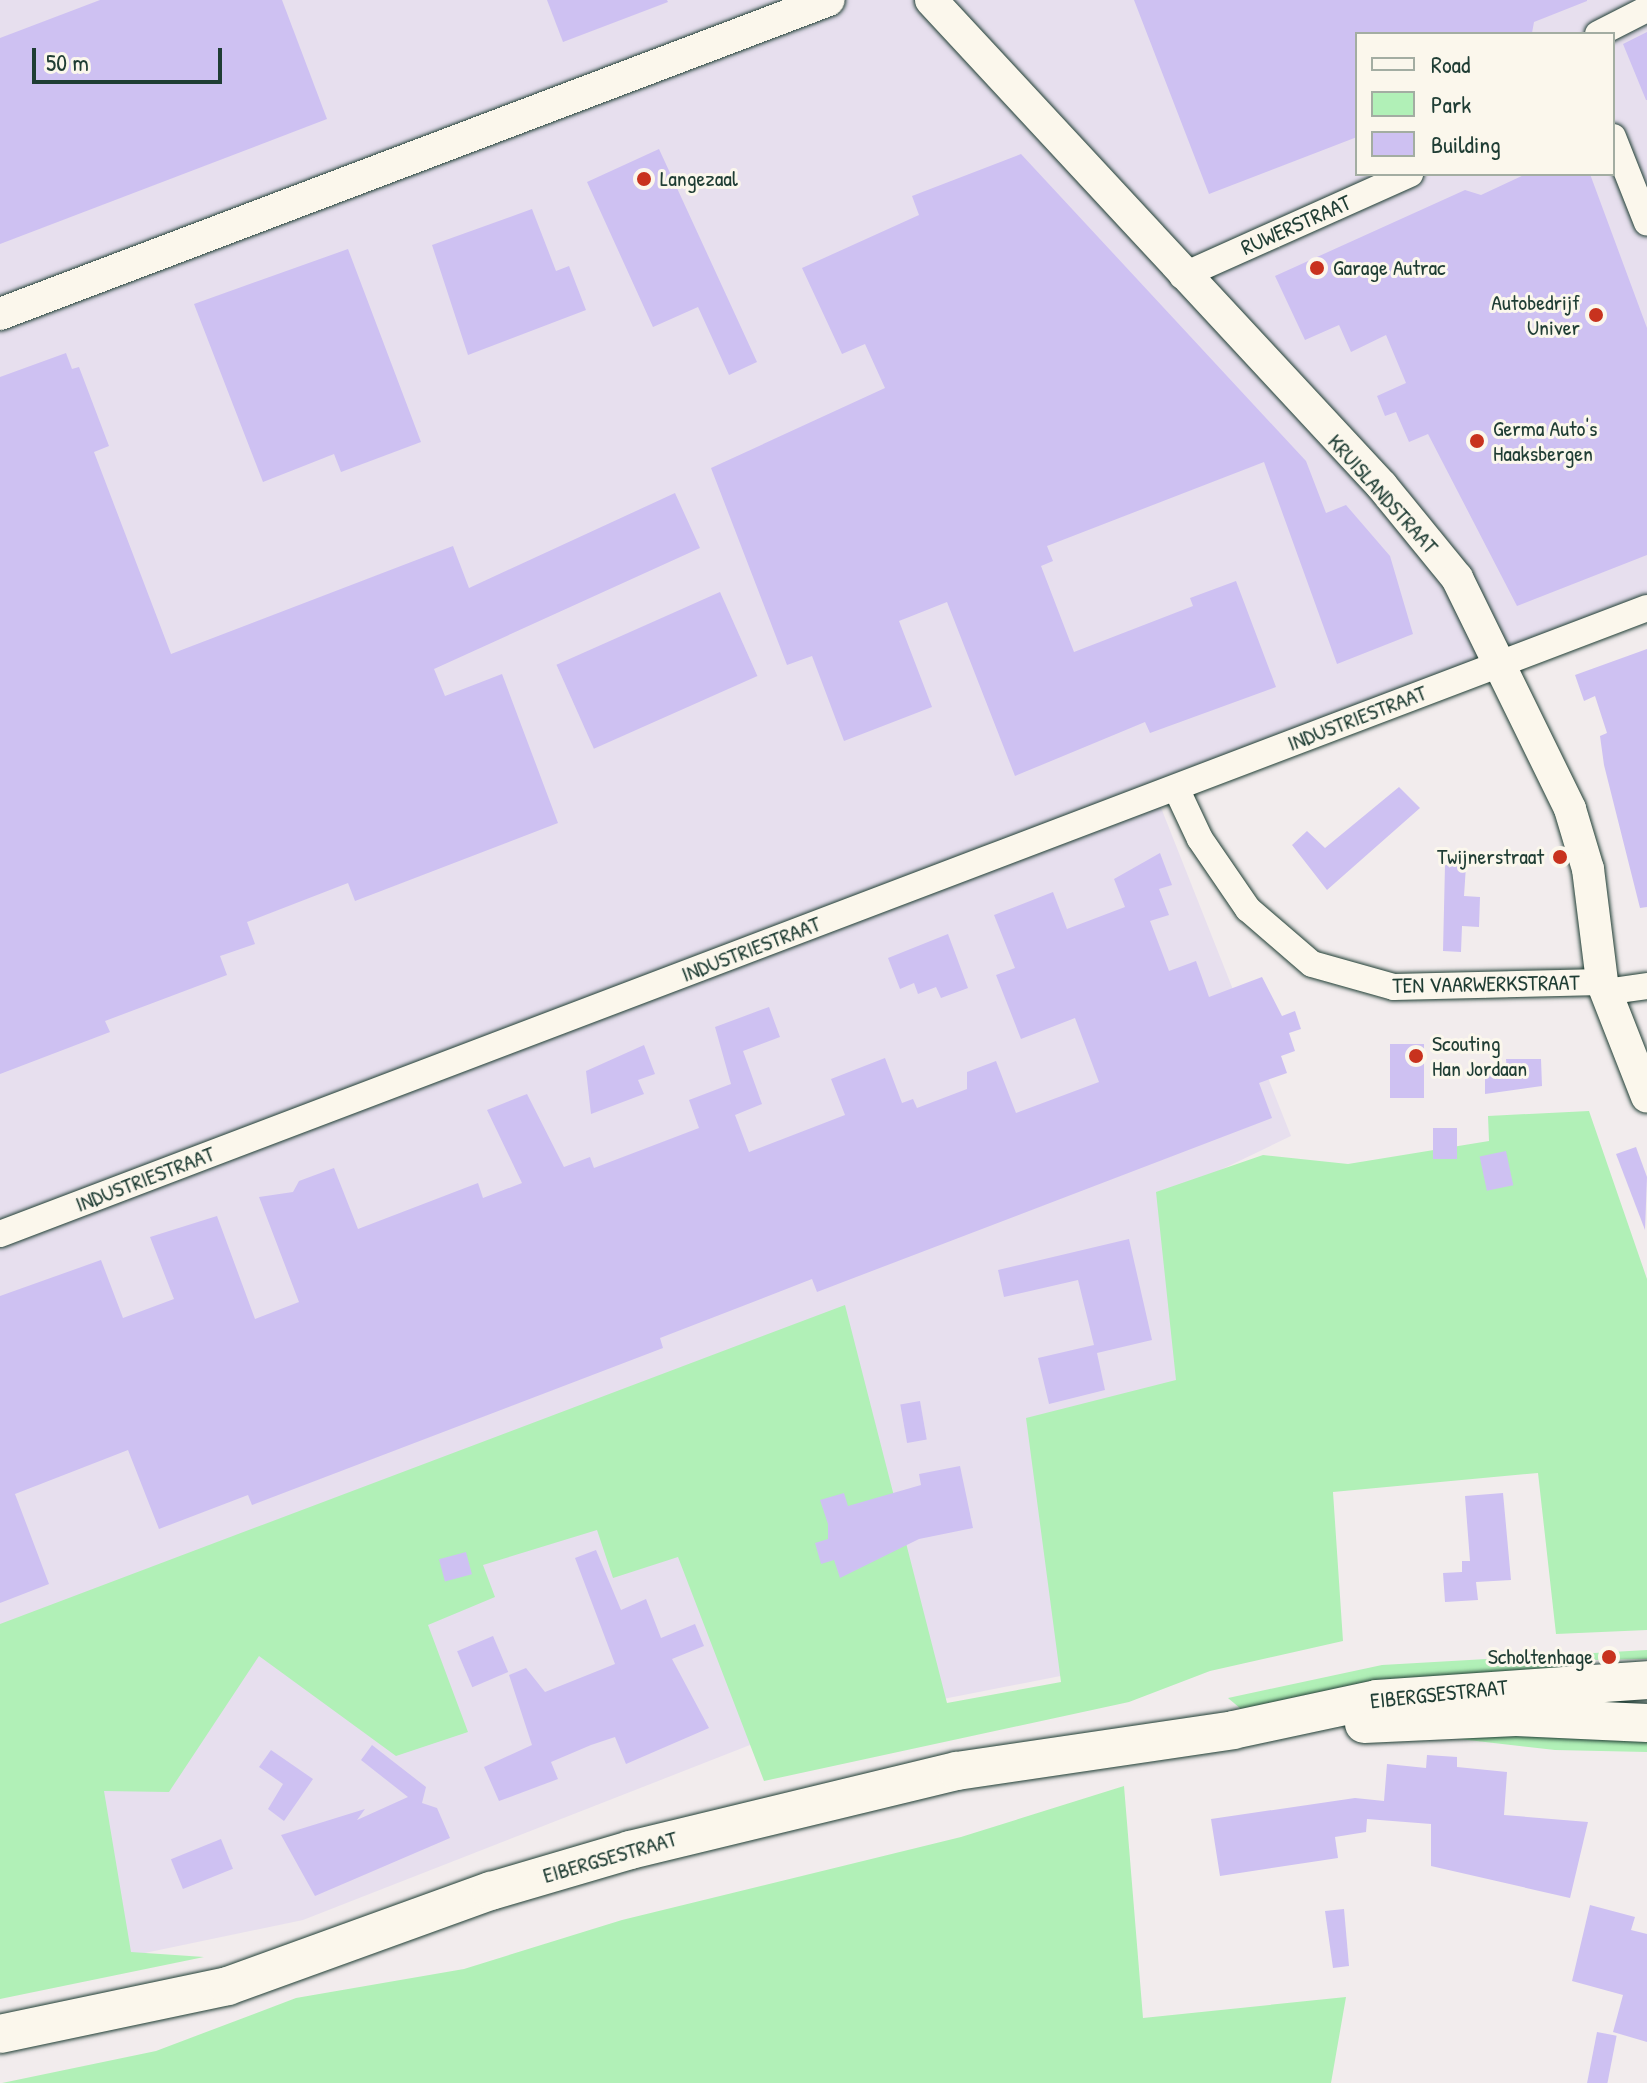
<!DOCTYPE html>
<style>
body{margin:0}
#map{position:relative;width:1647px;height:2083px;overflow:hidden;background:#f2eced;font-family:"Patrick Hand",sans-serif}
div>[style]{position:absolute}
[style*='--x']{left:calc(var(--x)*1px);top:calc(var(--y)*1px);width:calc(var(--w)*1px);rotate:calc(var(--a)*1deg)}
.built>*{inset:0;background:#e7dfee}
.green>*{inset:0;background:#b1f0b7}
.building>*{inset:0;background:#cec1f2;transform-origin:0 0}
.roads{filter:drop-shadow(0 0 2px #1f3d34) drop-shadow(0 0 2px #1f3d34)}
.minor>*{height:26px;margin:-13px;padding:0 13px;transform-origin:13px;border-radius:13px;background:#fbf7ec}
.tertiary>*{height:32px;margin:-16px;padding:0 16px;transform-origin:16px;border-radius:16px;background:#fbf7ec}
.secondary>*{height:38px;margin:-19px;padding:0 19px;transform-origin:19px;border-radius:19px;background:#fbf7ec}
.dots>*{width:22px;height:22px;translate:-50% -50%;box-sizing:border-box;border:4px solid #fbf7ec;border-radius:50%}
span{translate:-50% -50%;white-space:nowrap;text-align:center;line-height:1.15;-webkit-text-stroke:6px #fbf7ec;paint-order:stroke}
.poi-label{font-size:22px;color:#1f3d34}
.left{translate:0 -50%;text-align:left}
.right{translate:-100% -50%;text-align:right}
.street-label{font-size:22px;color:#1f3d34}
.legend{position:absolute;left:1355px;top:32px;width:260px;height:144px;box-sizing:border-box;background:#fbf7ec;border:2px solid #a3ada2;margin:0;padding:10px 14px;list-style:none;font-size:24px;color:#1f3d34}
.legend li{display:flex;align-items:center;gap:16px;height:40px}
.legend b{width:40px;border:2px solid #a3ada2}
.scale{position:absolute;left:32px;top:48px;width:190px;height:36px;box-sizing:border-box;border:4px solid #1f3d34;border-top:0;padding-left:10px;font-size:24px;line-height:28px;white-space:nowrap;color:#1f3d34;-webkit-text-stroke:6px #fbf7ec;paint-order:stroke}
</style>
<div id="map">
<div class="built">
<i style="clip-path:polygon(evenodd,0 0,1647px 0,1647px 608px,1152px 785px,1291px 1136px,1187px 1186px,1228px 1643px,791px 1729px,303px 1920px,140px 1954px,0 1958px,0 0,1357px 34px,1613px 34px,1613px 174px,1357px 174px,1357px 34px)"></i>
</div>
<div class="green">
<i style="clip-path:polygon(1589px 1111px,1647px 1279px,1647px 1630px,1556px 1634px,1538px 1473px,1333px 1492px,1343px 1641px,1210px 1671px,1129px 1702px,764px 1781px,678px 1557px,613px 1578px,597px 1530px,483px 1565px,495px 1597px,428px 1625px,468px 1732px,396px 1756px,259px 1656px,169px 1792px,104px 1791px,131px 1952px,204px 1957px,0 1999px,0 1624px,845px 1305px,947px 1703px,1061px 1682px,1026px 1418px,1176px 1380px,1156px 1192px,1263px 1155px,1348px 1164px,1489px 1141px,1488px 1116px)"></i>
<i style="clip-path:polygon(1647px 1650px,1647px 1659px,1591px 1660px,1542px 1675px,1241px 1709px,1228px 1698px,1382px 1665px)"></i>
<i style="clip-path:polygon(1399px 1732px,1647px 1733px,1647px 1752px,1555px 1750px)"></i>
<i style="clip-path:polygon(1124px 1786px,1143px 2018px,1346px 1997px,1331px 2083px,2px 2083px,156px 2051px,296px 1998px,464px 1969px,622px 1920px,961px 1837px)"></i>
</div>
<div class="building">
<i style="clip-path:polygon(100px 0,282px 0,327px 119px,0 244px,0 38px)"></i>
<i style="clip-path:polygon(547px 0,667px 0,668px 2px,563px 42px)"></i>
<i style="clip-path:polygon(1134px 0,1587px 0,1587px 1px,1534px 22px,1532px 33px,1357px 34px,1357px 137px,1209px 194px)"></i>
<i style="clip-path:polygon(1647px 32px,1647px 100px,1646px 100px,1623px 44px)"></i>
<i style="clip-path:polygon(659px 149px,757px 362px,729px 375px,698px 307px,653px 327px,587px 182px)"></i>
<i style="clip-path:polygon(1021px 154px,1306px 461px,1326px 513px,1346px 505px,1390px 556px,1413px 634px,1337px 664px,1264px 462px,1047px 546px,1053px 561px,1041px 566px,1074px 652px,1193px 606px,1190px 598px,1236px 581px,1276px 687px,1150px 733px,1145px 722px,1015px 776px,947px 602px,899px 621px,932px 707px,844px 741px,812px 656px,787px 665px,711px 468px,885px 388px,865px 344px,842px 354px,802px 268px,919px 215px,912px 196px)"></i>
<i style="clip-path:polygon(1526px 174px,1590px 174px,1647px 328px,1647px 555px,1517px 606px,1428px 434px,1409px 442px,1396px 412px,1385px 416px,1377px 396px,1406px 383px,1386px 335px,1351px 352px,1339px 325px,1305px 340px,1275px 276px,1465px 190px,1481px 195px)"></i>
<i style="clip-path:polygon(532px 209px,556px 271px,569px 266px,586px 310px,468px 355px,432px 245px)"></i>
<i style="clip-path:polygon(348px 249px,421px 442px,341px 472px,334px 454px,263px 482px,194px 304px)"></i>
<i style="clip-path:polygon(66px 353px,72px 369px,79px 367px,109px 446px,94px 452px,171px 654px,453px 546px,469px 588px,675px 493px,700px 548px,434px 669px,445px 696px,502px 674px,558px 823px,355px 901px,348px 883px,255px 919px,247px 922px,255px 944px,220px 956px,227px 975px,105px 1021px,110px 1032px,0 1074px,0 377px)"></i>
<i style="left:720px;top:592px;width:92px;height:179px;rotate:66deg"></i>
<i style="clip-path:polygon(1647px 649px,1647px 907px,1640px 908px,1604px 765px,1600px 736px,1607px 733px,1595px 696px,1584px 701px,1575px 675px)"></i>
<i style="clip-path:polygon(1399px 787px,1420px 808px,1327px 890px,1292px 845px,1307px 831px,1325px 848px)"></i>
<i style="clip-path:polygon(1160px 853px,1172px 885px,1159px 889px,1169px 915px,1150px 921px,1169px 971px,1196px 961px,1209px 997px,1262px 977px,1282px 1016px,1295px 1011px,1301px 1029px,1289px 1033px,1295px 1051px,1281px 1056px,1287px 1073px,1259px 1083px,1272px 1118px,817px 1292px,812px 1279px,660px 1338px,663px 1348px,252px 1505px,248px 1495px,159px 1529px,128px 1450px,15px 1494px,49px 1584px,0 1603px,0 1296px,101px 1260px,123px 1318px,174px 1299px,150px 1237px,217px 1216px,255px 1319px,299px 1302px,259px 1197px,293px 1192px,299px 1181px,334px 1168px,358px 1229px,478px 1183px,483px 1198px,522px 1183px,487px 1110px,527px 1094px,564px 1167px,590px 1157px,594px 1168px,699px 1128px,689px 1100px,731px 1084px,715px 1027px,769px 1007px,780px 1037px,743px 1051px,762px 1104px,735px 1115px,749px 1152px,845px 1115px,831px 1079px,885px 1058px,902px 1103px,913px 1099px,917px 1108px,967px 1089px,967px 1072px,996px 1061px,1016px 1113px,1099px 1082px,1075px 1018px,1021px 1039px,996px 975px,1015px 968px,994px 915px,1053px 892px,1067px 929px,1125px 907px,1114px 879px)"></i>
<i style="clip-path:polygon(1445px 865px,1466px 866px,1464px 896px,1480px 897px,1479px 927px,1462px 926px,1461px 952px,1443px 951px)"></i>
<i style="clip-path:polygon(948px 934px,968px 988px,941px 998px,936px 987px,918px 994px,914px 983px,900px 989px,888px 958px)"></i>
<i style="left:1390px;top:1044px;width:34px;height:54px"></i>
<i style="clip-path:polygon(644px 1045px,655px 1074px,638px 1080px,644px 1094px,591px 1114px,586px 1071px)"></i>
<i style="clip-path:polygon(1506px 1059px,1541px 1059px,1542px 1086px,1485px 1094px,1485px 1073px,1507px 1073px)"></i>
<i style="left:1433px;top:1128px;width:24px;height:31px"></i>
<i style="clip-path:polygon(1636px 1147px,1647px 1177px,1645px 1230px,1616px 1154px)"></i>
<i style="left:1506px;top:1151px;width:35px;height:27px;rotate:78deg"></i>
<i style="clip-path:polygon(1129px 1239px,1152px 1340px,1097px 1353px,1105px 1390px,1049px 1404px,1038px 1358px,1094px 1345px,1078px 1280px,1004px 1297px,998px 1270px)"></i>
<i style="left:920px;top:1401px;width:39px;height:20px;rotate:80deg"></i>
<i style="clip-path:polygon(960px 1466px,973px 1528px,919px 1539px,840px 1578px,834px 1560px,821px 1564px,815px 1543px,828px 1539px,828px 1524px,820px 1500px,844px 1493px,848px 1506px,921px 1485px,919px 1474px)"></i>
<i style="clip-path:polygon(1503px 1493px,1511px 1580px,1476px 1582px,1478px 1600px,1445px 1602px,1443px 1573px,1462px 1572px,1462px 1561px,1470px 1561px,1465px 1496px)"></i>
<i style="clip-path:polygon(596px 1550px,621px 1610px,646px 1599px,661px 1638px,695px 1624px,704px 1646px,672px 1659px,709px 1728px,626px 1764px,615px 1737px,591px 1745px,551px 1762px,558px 1779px,499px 1801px,484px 1767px,532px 1745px,509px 1675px,526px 1668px,545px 1692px,615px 1664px,575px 1558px)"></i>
<i style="left:466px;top:1552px;width:23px;height:28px;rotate:75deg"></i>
<i style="left:493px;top:1636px;width:39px;height:39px;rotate:67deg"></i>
<i style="clip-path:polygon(372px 1745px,426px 1787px,422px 1803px,437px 1808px,450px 1838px,315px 1896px,281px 1835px,365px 1809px,357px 1820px,408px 1797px,361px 1760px)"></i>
<i style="clip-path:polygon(271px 1750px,313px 1779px,284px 1821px,268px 1809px,283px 1784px,259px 1767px)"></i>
<i style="clip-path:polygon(1427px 1755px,1457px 1757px,1457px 1767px,1507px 1772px,1504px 1815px,1588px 1822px,1570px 1898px,1431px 1866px,1431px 1824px,1367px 1819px,1366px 1832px,1335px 1837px,1338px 1858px,1220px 1876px,1211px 1819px,1355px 1798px,1384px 1801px,1387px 1764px,1426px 1768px)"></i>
<i style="left:221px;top:1839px;width:32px;height:54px;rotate:68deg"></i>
<i style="clip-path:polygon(1590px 1905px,1635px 1917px,1631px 1930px,1647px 1934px,1647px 2042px,1613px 2032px,1623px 1995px,1572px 1981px)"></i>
<i style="clip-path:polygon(1344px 1909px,1349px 1966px,1333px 1968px,1325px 1911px)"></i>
<i style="left:1597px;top:2032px;width:20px;height:52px;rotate:11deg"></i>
</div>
<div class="roads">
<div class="minor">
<i style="--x:1598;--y:34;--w:55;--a:-27"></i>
<i style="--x:1613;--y:137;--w:92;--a:68.4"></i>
<i style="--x:1182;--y:276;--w:250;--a:-24.1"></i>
<i style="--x:1176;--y:788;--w:56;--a:64.8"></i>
<i style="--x:1200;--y:839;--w:85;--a:55.6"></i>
<i style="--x:1248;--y:909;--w:84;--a:40.7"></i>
<i style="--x:1312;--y:964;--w:85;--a:15.7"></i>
<i style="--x:1394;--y:987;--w:208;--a:-1.4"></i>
<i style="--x:1605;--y:992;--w:42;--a:-8.1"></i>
<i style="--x:0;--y:1234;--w:1762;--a:-20.81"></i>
</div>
<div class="tertiary">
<i style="--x:931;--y:0;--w:663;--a:47.14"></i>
<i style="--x:1382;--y:486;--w:119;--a:50.8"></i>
<i style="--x:1457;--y:578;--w:257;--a:63.9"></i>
<i style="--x:1570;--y:809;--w:63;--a:73.3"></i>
<i style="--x:1588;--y:869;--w:114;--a:82.9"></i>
<i style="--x:1602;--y:982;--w:123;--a:68.6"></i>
<i style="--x:0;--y:314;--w:886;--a:-20.75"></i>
</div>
<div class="secondary">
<i style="--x:1364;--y:1724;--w:152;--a:-2.6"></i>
<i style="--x:1516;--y:1717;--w:131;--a:2.6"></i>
<i style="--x:0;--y:2034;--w:233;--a:-11.9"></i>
<i style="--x:228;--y:1986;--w:280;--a:-19.9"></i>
<i style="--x:491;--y:1891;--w:145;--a:-16.4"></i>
<i style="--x:630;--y:1850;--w:336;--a:-13.6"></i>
<i style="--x:957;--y:1771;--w:279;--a:-8.4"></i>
<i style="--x:1233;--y:1730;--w:147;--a:-12.1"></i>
<i style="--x:1377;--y:1699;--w:271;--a:-4"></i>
</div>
</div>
<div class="dots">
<i style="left:644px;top:179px;background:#c8321e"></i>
<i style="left:1317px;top:268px;background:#c8321e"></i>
<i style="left:1596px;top:315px;background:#c8321e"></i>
<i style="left:1477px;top:441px;background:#c8321e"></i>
<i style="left:1560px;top:857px;background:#c8321e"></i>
<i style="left:1416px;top:1056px;background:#c8321e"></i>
<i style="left:1609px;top:1657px;background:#c8321e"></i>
</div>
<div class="poi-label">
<span class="left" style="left:660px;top:179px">Langezaal</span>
<span class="left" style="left:1333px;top:268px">Garage Autrac</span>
<span class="right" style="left:1580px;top:315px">Autobedrijf<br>Univer</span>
<span class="left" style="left:1493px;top:441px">Germa Auto's<br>Haaksbergen</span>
<span class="right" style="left:1544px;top:857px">Twijnerstraat</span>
<span class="left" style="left:1432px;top:1056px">Scouting<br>Han Jordaan</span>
<span class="right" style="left:1593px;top:1657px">Scholtenhage</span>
</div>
<div class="street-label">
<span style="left:1296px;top:225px;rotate:-24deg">RUWERSTRAAT</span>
<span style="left:1383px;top:494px;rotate:48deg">KRUISLANDSTRAAT</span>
<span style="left:1357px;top:718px;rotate:-21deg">INDUSTRIESTRAAT</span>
<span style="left:751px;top:949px;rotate:-21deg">INDUSTRIESTRAAT</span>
<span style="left:1486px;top:984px;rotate:-1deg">TEN VAARWERKSTRAAT</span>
<span style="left:145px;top:1179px;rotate:-21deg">INDUSTRIESTRAAT</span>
<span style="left:1439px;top:1694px;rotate:-6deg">EIBERGSESTRAAT</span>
<span style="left:610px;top:1857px;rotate:-16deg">EIBERGSESTRAAT</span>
</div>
<ul class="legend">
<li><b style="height:10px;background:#fbf7ec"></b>Road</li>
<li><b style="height:22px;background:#b1f0b7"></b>Park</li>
<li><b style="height:22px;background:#cec1f2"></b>Building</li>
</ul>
<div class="scale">50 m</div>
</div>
